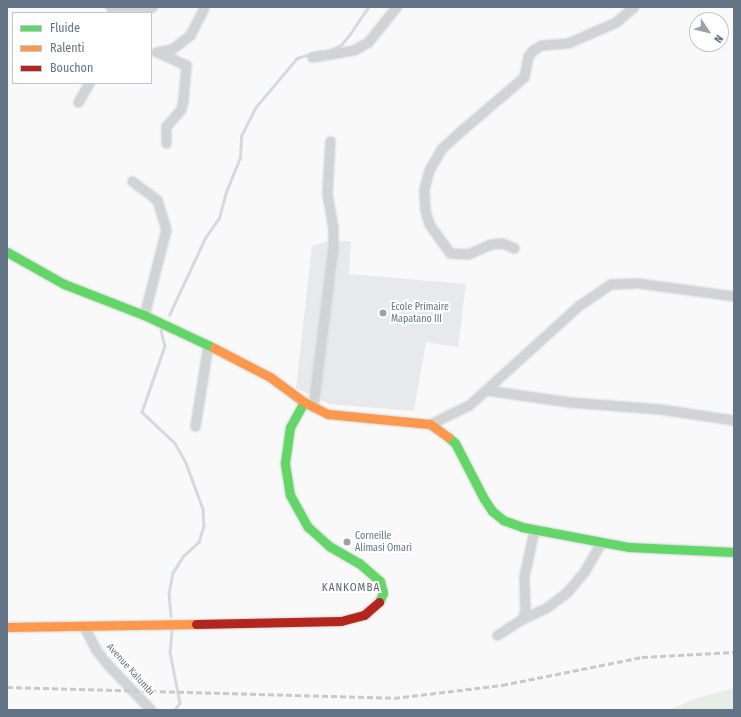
<!DOCTYPE html>
<style>
body{margin:0}
#map{position:relative;width:741px;height:717px;overflow:hidden;background:#f9f9f9;font-family:"Fira Sans Condensed",sans-serif}
div>[style]{position:absolute}
[style*='--x']{left:calc(var(--x)*1px);top:calc(var(--y)*1px);width:calc(var(--w)*1px);rotate:calc(var(--a)*1deg)}
.built>*{inset:0;background:#e7e9ea}
.green>*{inset:0;background:#e8ede7}
.stream>*{height:2.5px;margin:-1.25px;padding:0 1.25px;transform-origin:1.25px;border-radius:1.25px;background:#d3dbde}
.roads{filter:drop-shadow(0 0 1px #d4d6d8) drop-shadow(0 0 1px #d4d6d8)}
.street>*{height:9px;margin:-4.5px;padding:0 4.5px;transform-origin:4.5px;border-radius:4.5px;background:#d2d3d4}
.fast>*{height:9px;margin:-4.5px;padding:0 4.5px;transform-origin:4.5px;border-radius:4.5px;background:#63d668}
.slow>*{height:9px;margin:-4.5px;padding:0 4.5px;transform-origin:4.5px;border-radius:4.5px;background:#ff974d}
.jam>*{height:9px;margin:-4.5px;padding:0 4.5px;transform-origin:4.5px;border-radius:4.5px;background:#b3261e}
.rail>*{height:2.5px;margin-top:-1.25px;transform-origin:0;background:repeating-linear-gradient(90deg,#c8c9cb 0 6px,transparent 0 9px)}
.dots>*{width:11px;height:11px;translate:-50% -50%;box-sizing:border-box;border:2px solid #fff;border-radius:50%}
span{translate:-50% -50%;white-space:nowrap;text-align:center;line-height:1.15;-webkit-text-stroke:4px #fff;paint-order:stroke}
.poi-label{font-size:10px;color:#627486}
.left{translate:0 -50%;text-align:left}
.street-label{font-size:10px;color:#627486}
.neighbourhood-label{font-size:11px;color:#556370;letter-spacing:1px}
.frame{position:absolute;inset:0;border:8px solid #627486;pointer-events:none}
.legend{position:absolute;left:12px;top:12px;width:140px;height:72px;box-sizing:border-box;background:#fff;border:1px solid #c0c7cf;margin:0;padding:5px 7px;list-style:none;font-size:12px;color:#627486}
.legend li{display:flex;align-items:center;gap:8px;height:20px}
.legend b{width:20px;border:1px solid #c0c7cf}
.north{position:absolute;left:689px;top:12px;width:40px;height:40px;box-sizing:border-box;background:#fff;border:1px solid #c0c7cf;border-radius:50%;rotate:125deg;font-size:11px;font-weight:700;line-height:16px;text-align:center;color:#627486}
.north::after{content:'';display:block;margin:auto;width:14px;height:18px;background:#97a3ae;clip-path:polygon(50% 0,100% 100%,50% 72%,0 100%)}
</style>
<div id="map">
<div class="built">
<i style="clip-path:polygon(329px 241px,351px 241px,349px 274px,466px 284px,458px 347px,426px 342px,414px 411px,329px 404px,296px 388px,312px 246px)"></i>
</div>
<div class="green">
<i style="clip-path:polygon(734px 688px,734px 710px,668px 710px,697px 698px)"></i>
</div>
<div class="stream">
<i style="--x:331;--y:50;--w:11;--a:-27"></i>
<i style="--x:341;--y:45;--w:14;--a:-51"></i>
<i style="--x:350;--y:34;--w:32;--a:-56"></i>
<i style="--x:169;--y:315;--w:85;--a:-64.9"></i>
<i style="--x:205;--y:238;--w:24;--a:-55"></i>
<i style="--x:219;--y:218;--w:27;--a:-75"></i>
<i style="--x:226;--y:192;--w:37;--a:-68"></i>
<i style="--x:240;--y:158;--w:22;--a:-87"></i>
<i style="--x:241;--y:136;--w:31;--a:-63"></i>
<i style="--x:255;--y:108;--w:65;--a:-50"></i>
<i style="--x:297;--y:58;--w:24;--a:-17"></i>
<i style="--x:161;--y:330;--w:16;--a:76"></i>
<i style="--x:165;--y:346;--w:70;--a:109.2"></i>
<i style="--x:142;--y:412;--w:45;--a:43.2"></i>
<i style="--x:175;--y:443;--w:23;--a:61"></i>
<i style="--x:186;--y:463;--w:49;--a:69.7"></i>
<i style="--x:203;--y:509;--w:17;--a:87"></i>
<i style="--x:204;--y:526;--w:17;--a:107"></i>
<i style="--x:199;--y:542;--w:22;--a:137"></i>
<i style="--x:183;--y:557;--w:19;--a:122"></i>
<i style="--x:173;--y:573;--w:20;--a:101"></i>
<i style="--x:169;--y:593;--w:23;--a:85"></i>
<i style="--x:172;--y:631;--w:21;--a:95"></i>
<i style="--x:170;--y:652;--w:52;--a:78.9"></i>
<i style="--x:180;--y:703;--w:9;--a:126"></i>
</div>
<div class="roads">
<div class="street">
<i style="--x:110;--y:7;--w:35;--a:5"></i>
<i style="--x:145;--y:10;--w:8;--a:-23"></i>
<i style="--x:156;--y:52;--w:16;--a:-11"></i>
<i style="--x:172;--y:49;--w:23;--a:-38"></i>
<i style="--x:190;--y:35;--w:30;--a:-63"></i>
<i style="--x:157;--y:52;--w:32;--a:24"></i>
<i style="--x:186;--y:65;--w:35;--a:95"></i>
<i style="--x:183;--y:100;--w:9;--a:103"></i>
<i style="--x:181;--y:109;--w:23;--a:131"></i>
<i style="--x:166;--y:126;--w:17;--a:90"></i>
<i style="--x:312;--y:57;--w:43;--a:-9.5"></i>
<i style="--x:354;--y:50;--w:16;--a:-30"></i>
<i style="--x:368;--y:42;--w:45;--a:-51.3"></i>
<i style="--x:78;--y:102;--w:22;--a:-60"></i>
<i style="--x:132;--y:181;--w:31;--a:37"></i>
<i style="--x:157;--y:200;--w:30;--a:73"></i>
<i style="--x:166;--y:229;--w:89;--a:104.3"></i>
<i style="--x:514;--y:248;--w:13;--a:-157"></i>
<i style="--x:502;--y:243;--w:11;--a:175"></i>
<i style="--x:491;--y:244;--w:25;--a:157"></i>
<i style="--x:468;--y:254;--w:18;--a:-177"></i>
<i style="--x:450;--y:253;--w:36;--a:-126"></i>
<i style="--x:429;--y:224;--w:15;--a:-106"></i>
<i style="--x:425;--y:210;--w:21;--a:-93"></i>
<i style="--x:424;--y:189;--w:20;--a:-75"></i>
<i style="--x:429;--y:170;--w:24;--a:-60"></i>
<i style="--x:441;--y:149;--w:21;--a:-43"></i>
<i style="--x:456;--y:135;--w:89;--a:-40.5"></i>
<i style="--x:524;--y:77;--w:21;--a:-79"></i>
<i style="--x:528;--y:56;--w:8;--a:-50"></i>
<i style="--x:533;--y:50;--w:9;--a:-32"></i>
<i style="--x:541;--y:45;--w:27;--a:-4"></i>
<i style="--x:568;--y:43;--w:22;--a:-24"></i>
<i style="--x:588;--y:34;--w:30;--a:-23"></i>
<i style="--x:616;--y:22;--w:23;--a:-41"></i>
<i style="--x:486;--y:390;--w:84;--a:8.2"></i>
<i style="--x:569;--y:402;--w:91;--a:4.4"></i>
<i style="--x:660;--y:409;--w:75;--a:8.5"></i>
<i style="--x:313;--y:407;--w:162;--a:-82.9"></i>
<i style="--x:333;--y:246;--w:18;--a:-90"></i>
<i style="--x:333;--y:228;--w:36;--a:-100"></i>
<i style="--x:327;--y:193;--w:52;--a:-86.7"></i>
<i style="--x:430;--y:424;--w:43;--a:-26"></i>
<i style="--x:469;--y:405;--w:147;--a:-42.2"></i>
<i style="--x:578;--y:306;--w:40;--a:-34"></i>
<i style="--x:611;--y:284;--w:27;--a:-2"></i>
<i style="--x:638;--y:283;--w:97;--a:7.7"></i>
<i style="--x:195;--y:426;--w:82;--a:-80.9"></i>
<i style="--x:522;--y:619;--w:26;--a:-25"></i>
<i style="--x:546;--y:608;--w:26;--a:-37"></i>
<i style="--x:567;--y:592;--w:26;--a:-50"></i>
<i style="--x:584;--y:572;--w:34;--a:-60"></i>
<i style="--x:84;--y:627;--w:26;--a:62"></i>
<i style="--x:96;--y:650;--w:21;--a:51"></i>
<i style="--x:109;--y:666;--w:61;--a:46.3"></i>
<i style="--x:497;--y:635;--w:30;--a:-33"></i>
<i style="--x:522;--y:619;--w:9;--a:-69"></i>
<i style="--x:525;--y:611;--w:35;--a:-92"></i>
<i style="--x:524;--y:576;--w:47;--a:-77.7"></i>
</div>
<div class="fast">
<i style="--x:7;--y:252;--w:65;--a:29.3"></i>
<i style="--x:64;--y:284;--w:86;--a:21.2"></i>
<i style="--x:144;--y:315;--w:77;--a:25.2"></i>
<i style="--x:304;--y:402;--w:29;--a:119"></i>
<i style="--x:290;--y:427;--w:37;--a:98"></i>
<i style="--x:285;--y:464;--w:31;--a:81"></i>
<i style="--x:290;--y:495;--w:37;--a:61"></i>
<i style="--x:308;--y:527;--w:28;--a:42"></i>
<i style="--x:329;--y:546;--w:34;--a:30"></i>
<i style="--x:359;--y:563;--w:28;--a:41"></i>
<i style="--x:380;--y:581;--w:12;--a:76"></i>
<i style="--x:383;--y:593;--w:10;--a:114"></i>
<i style="--x:448;--y:437;--w:9;--a:41"></i>
<i style="--x:455;--y:443;--w:63;--a:62.6"></i>
<i style="--x:484;--y:499;--w:14;--a:56"></i>
<i style="--x:492;--y:511;--w:14;--a:39"></i>
<i style="--x:503;--y:520;--w:20;--a:20"></i>
<i style="--x:522;--y:527;--w:109;--a:10.6"></i>
<i style="--x:629;--y:547;--w:105;--a:2.7"></i>
</div>
<div class="slow">
<i style="--x:214;--y:348;--w:63;--a:27.4"></i>
<i style="--x:270;--y:377;--w:42;--a:36.3"></i>
<i style="--x:304;--y:402;--w:27;--a:27"></i>
<i style="--x:328;--y:414;--w:102;--a:5.6"></i>
<i style="--x:430;--y:424;--w:22;--a:36"></i>
<i style="--x:7;--y:627;--w:189;--a:-0.9"></i>
</div>
<div class="jam">
<i style="--x:196;--y:624;--w:145;--a:-1.2"></i>
<i style="--x:341;--y:621;--w:24;--a:-15"></i>
<i style="--x:364;--y:615;--w:20;--a:-41"></i>
</div>
</div>
<div class="rail">
<i style="--x:7;--y:687;--w:387;--a:1.6"></i>
<i style="--x:394;--y:698;--w:109;--a:-6.9"></i>
<i style="--x:502;--y:685;--w:143;--a:-11.3"></i>
<i style="--x:642;--y:657;--w:92;--a:-3.1"></i>
</div>
<div class="dots">
<i style="left:383px;top:313px;background:#97a3ae"></i>
<i style="left:347px;top:542px;background:#97a3ae"></i>
</div>
<div class="poi-label">
<span class="left" style="left:391px;top:313px">Ecole Primaire<br>Mapatano III</span>
<span class="left" style="left:355px;top:542px">Corneille<br>Alimasi Omari</span>
</div>
<div class="street-label">
<span style="left:130px;top:670px;rotate:48deg">Avenue Kalumbi</span>
</div>
<div class="neighbourhood-label">
<span style="left:351px;top:588px">KANKOMBA</span>
</div>
<div class="frame"></div>
<ul class="legend">
<li><b style="height:5px;background:#63d668"></b>Fluide</li>
<li><b style="height:5px;background:#ff974d"></b>Ralenti</li>
<li><b style="height:5px;background:#b3261e"></b>Bouchon</li>
</ul>
<div class="north">N</div>
</div>
